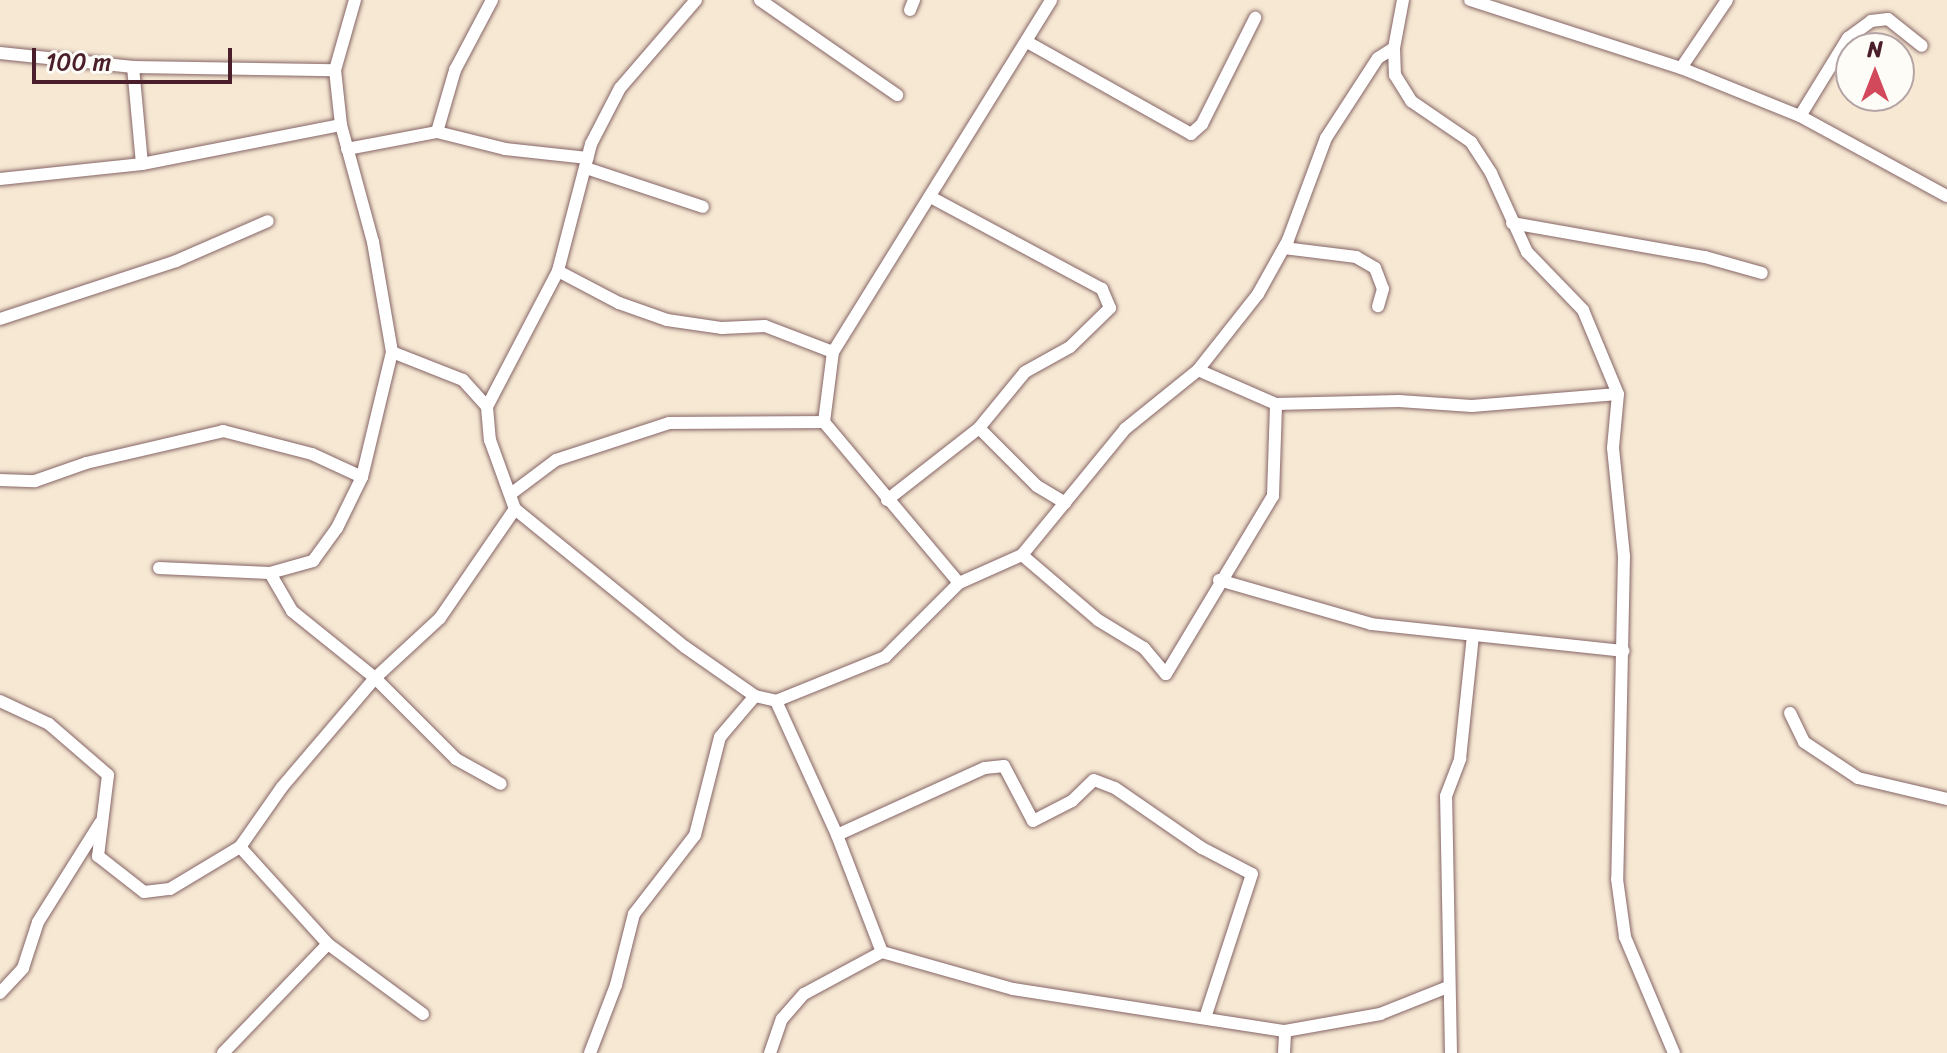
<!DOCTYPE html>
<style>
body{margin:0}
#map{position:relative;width:1947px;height:1053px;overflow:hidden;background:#f6e8d3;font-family:Sriracha,sans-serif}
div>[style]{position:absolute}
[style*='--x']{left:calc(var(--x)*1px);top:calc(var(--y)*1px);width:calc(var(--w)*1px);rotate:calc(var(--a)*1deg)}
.roads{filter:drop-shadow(0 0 2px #866566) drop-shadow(0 0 2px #866566)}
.street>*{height:12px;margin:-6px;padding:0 6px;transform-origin:6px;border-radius:6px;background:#fff}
span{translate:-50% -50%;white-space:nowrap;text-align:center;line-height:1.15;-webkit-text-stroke:7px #fdfcf7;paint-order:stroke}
.north{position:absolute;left:1835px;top:32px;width:80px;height:80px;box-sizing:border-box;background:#fdfcf7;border:2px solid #b5a4a5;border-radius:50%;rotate:0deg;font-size:22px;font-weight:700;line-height:32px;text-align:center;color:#4a1f2b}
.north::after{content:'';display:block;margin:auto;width:28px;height:36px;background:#d1495b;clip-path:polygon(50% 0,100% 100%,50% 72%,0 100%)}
.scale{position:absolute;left:32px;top:48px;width:200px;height:36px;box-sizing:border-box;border:4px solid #4a1f2b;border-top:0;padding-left:10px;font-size:24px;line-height:28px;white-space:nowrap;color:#4a1f2b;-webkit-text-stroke:6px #fdfcf7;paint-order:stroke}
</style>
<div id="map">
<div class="roads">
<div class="street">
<i style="--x:696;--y:0;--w:116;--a:130.8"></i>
<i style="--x:620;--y:88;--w:63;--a:117.4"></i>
<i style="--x:591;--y:144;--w:131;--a:104.6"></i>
<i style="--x:558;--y:271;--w:153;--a:117.6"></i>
<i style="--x:487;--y:407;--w:33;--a:85"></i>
<i style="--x:490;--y:440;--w:73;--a:70.1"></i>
<i style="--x:515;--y:509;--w:219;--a:39.1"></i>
<i style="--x:685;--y:647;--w:85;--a:35"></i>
<i style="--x:755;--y:696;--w:22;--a:13"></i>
<i style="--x:776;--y:701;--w:147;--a:65.5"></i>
<i style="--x:837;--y:835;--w:125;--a:69"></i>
<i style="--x:760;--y:0;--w:167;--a:34.7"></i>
<i style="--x:1403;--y:0;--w:49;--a:100.6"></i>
<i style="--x:1394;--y:48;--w:27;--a:88"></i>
<i style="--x:1395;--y:75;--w:31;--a:58"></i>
<i style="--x:1411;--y:101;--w:73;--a:34.3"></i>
<i style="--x:1471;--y:142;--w:37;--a:57"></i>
<i style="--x:1491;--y:173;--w:87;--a:65.5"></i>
<i style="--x:1527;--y:252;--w:81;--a:46"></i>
<i style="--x:1583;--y:310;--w:91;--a:67.4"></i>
<i style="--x:1618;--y:394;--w:54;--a:95.3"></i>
<i style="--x:1613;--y:448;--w:109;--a:84.2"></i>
<i style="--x:1624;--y:556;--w:323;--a:91.2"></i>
<i style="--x:1617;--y:879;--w:59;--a:82.1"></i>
<i style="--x:1625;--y:937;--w:126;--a:67.1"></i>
<i style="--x:1470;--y:0;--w:222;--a:17.9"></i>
<i style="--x:1681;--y:68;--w:128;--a:22"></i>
<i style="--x:1800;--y:116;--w:167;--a:28.6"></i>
<i style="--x:910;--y:10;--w:11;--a:-68"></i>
<i style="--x:1029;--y:43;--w:186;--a:29.3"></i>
<i style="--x:1191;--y:134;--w:15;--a:-42"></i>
<i style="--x:1202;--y:124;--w:119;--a:-63.4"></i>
<i style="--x:0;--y:53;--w:134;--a:6"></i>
<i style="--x:133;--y:67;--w:202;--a:0.9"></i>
<i style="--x:133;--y:67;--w:97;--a:84.7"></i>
<i style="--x:1681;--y:68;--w:82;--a:-55.9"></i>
<i style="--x:1800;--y:116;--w:92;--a:-58.4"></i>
<i style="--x:1848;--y:38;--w:29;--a:-36"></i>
<i style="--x:1871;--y:21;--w:17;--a:-7"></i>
<i style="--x:1888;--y:19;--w:43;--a:38.5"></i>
<i style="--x:437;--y:132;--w:65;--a:-73.8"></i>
<i style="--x:455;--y:70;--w:79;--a:-62.1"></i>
<i style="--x:347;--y:149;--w:92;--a:-10.7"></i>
<i style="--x:437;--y:132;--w:70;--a:14"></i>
<i style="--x:505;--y:149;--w:83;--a:6.2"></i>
<i style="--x:589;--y:169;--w:120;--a:18.4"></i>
<i style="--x:0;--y:179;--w:143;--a:-6"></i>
<i style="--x:142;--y:164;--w:203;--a:-11.1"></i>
<i style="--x:1512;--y:223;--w:196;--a:10"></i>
<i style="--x:1705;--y:257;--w:59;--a:15.7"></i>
<i style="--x:1284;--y:248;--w:73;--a:7.1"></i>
<i style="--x:1356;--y:257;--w:22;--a:30"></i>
<i style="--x:1375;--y:268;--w:22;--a:69"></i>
<i style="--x:1383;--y:289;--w:18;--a:106"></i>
<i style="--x:558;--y:271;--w:69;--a:27.7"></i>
<i style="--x:619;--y:303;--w:51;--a:19.5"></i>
<i style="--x:667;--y:320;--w:56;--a:8.3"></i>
<i style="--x:722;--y:328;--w:43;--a:-2.7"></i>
<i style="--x:765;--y:326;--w:73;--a:20.9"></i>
<i style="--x:0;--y:319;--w:185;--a:-18.2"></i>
<i style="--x:176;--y:261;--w:100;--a:-23.5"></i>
<i style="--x:392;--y:352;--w:76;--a:21.5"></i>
<i style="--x:463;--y:380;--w:36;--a:48"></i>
<i style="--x:1198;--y:370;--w:85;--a:23.6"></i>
<i style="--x:1276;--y:404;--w:123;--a:-1.4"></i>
<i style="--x:1399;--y:401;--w:73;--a:3.9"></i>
<i style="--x:1472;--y:406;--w:146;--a:-4.7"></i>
<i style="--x:979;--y:428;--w:82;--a:45"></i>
<i style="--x:1037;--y:486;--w:33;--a:31"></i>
<i style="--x:0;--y:480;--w:35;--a:2"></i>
<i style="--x:35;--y:481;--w:54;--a:-19.4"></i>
<i style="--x:86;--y:463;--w:141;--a:-13.1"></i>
<i style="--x:223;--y:431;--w:92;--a:14.5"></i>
<i style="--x:312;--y:454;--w:55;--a:24.7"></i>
<i style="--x:512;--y:493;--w:55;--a:-36.9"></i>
<i style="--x:556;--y:460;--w:119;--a:-18.1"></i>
<i style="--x:669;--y:423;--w:155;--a:-0.4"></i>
<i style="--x:887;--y:500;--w:117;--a:-38"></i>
<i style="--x:979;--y:428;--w:72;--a:-50.6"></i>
<i style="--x:1025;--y:372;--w:51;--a:-29.1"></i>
<i style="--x:1070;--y:347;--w:56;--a:-44.3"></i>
<i style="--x:1110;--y:308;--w:21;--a:-113"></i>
<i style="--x:1102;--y:289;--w:193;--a:-151.8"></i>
<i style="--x:1022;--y:555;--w:100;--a:40.5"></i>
<i style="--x:1098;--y:620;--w:54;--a:31.3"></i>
<i style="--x:1144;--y:648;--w:34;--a:50"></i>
<i style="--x:1166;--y:674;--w:208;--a:-59"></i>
<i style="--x:1273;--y:496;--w:92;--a:-88.1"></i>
<i style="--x:159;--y:568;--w:111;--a:2.6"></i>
<i style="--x:270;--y:573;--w:44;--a:59.9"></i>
<i style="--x:292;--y:611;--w:107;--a:38.9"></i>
<i style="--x:375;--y:678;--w:115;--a:45"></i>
<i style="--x:456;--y:759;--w:51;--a:29.1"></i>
<i style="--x:270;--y:573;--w:45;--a:-15.6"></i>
<i style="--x:313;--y:561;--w:41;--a:-54"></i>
<i style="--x:337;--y:528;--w:57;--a:-63.9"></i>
<i style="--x:362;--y:477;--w:129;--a:-76.5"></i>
<i style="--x:392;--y:352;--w:112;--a:-99.8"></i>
<i style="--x:373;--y:242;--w:121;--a:-105.3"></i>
<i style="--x:341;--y:125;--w:55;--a:-96.2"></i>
<i style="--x:335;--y:70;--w:73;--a:-74.1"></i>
<i style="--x:1219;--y:580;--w:158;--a:16.1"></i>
<i style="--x:1371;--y:624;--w:254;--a:6.1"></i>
<i style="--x:959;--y:583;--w:210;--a:-130"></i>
<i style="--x:824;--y:422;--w:71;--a:-82.7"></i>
<i style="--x:833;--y:352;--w:414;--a:-58.2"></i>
<i style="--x:0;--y:701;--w:54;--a:25.1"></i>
<i style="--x:49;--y:724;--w:78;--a:40.8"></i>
<i style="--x:108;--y:775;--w:82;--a:97"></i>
<i style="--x:98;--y:856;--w:58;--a:38"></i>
<i style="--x:144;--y:892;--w:26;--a:-7"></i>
<i style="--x:170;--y:889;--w:82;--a:-31"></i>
<i style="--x:240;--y:847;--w:73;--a:-55"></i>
<i style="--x:282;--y:787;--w:143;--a:-49.5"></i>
<i style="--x:375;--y:678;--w:88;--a:-42.7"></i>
<i style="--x:440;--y:618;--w:132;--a:-55.5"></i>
<i style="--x:776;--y:701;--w:118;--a:-22"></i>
<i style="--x:885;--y:657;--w:105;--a:-45"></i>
<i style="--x:959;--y:583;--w:69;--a:-24"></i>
<i style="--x:1022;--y:555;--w:163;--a:-50.7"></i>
<i style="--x:1125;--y:429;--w:94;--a:-38.9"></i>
<i style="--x:1198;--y:370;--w:97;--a:-51.7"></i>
<i style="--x:1258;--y:294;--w:62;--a:-60.9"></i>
<i style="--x:1288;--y:240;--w:109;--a:-69.6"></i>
<i style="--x:1326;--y:138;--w:95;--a:-57"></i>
<i style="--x:1378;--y:58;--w:19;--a:-32"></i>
<i style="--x:1790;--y:713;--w:32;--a:64"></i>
<i style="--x:1804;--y:742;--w:65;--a:33.7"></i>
<i style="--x:1858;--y:778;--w:91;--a:13.3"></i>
<i style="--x:837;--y:835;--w:162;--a:-24.4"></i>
<i style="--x:985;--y:768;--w:19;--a:-6"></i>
<i style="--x:1004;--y:766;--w:62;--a:62.2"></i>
<i style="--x:1033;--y:821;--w:44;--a:-27.1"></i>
<i style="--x:1072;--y:801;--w:30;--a:-44"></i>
<i style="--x:1094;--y:780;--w:22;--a:21"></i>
<i style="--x:1115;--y:788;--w:106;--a:34.6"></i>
<i style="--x:1202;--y:848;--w:56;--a:27.5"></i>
<i style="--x:1252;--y:874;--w:151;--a:108.1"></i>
<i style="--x:240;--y:847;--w:131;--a:47.8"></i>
<i style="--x:328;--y:944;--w:118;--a:36.4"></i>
<i style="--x:0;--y:993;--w:34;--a:-47"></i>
<i style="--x:23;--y:968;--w:48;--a:-71.9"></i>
<i style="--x:38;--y:922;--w:117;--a:-57.9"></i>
<i style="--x:223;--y:1053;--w:151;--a:-46.1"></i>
<i style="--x:590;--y:1053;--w:73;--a:-69.1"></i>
<i style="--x:616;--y:985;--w:73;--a:-75.8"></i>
<i style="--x:634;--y:914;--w:100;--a:-52.3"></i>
<i style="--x:695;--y:835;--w:101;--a:-75.7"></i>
<i style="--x:720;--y:737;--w:54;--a:-49.5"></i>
<i style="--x:770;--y:1053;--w:36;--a:-71"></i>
<i style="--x:782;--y:1019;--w:33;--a:-49"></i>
<i style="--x:804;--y:994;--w:89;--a:-28.3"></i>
<i style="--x:882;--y:952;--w:136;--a:15.8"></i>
<i style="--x:1013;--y:989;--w:275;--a:8.8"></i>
<i style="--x:1285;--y:1031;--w:97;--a:-10.1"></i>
<i style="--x:1380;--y:1014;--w:73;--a:-21.7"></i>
<i style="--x:1284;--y:1053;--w:22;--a:-87"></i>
<i style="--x:1451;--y:1053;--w:257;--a:-91.1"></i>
<i style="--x:1446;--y:796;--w:40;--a:-69"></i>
<i style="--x:1460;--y:759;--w:124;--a:-84"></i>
</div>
</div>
<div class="north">N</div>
<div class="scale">100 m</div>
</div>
